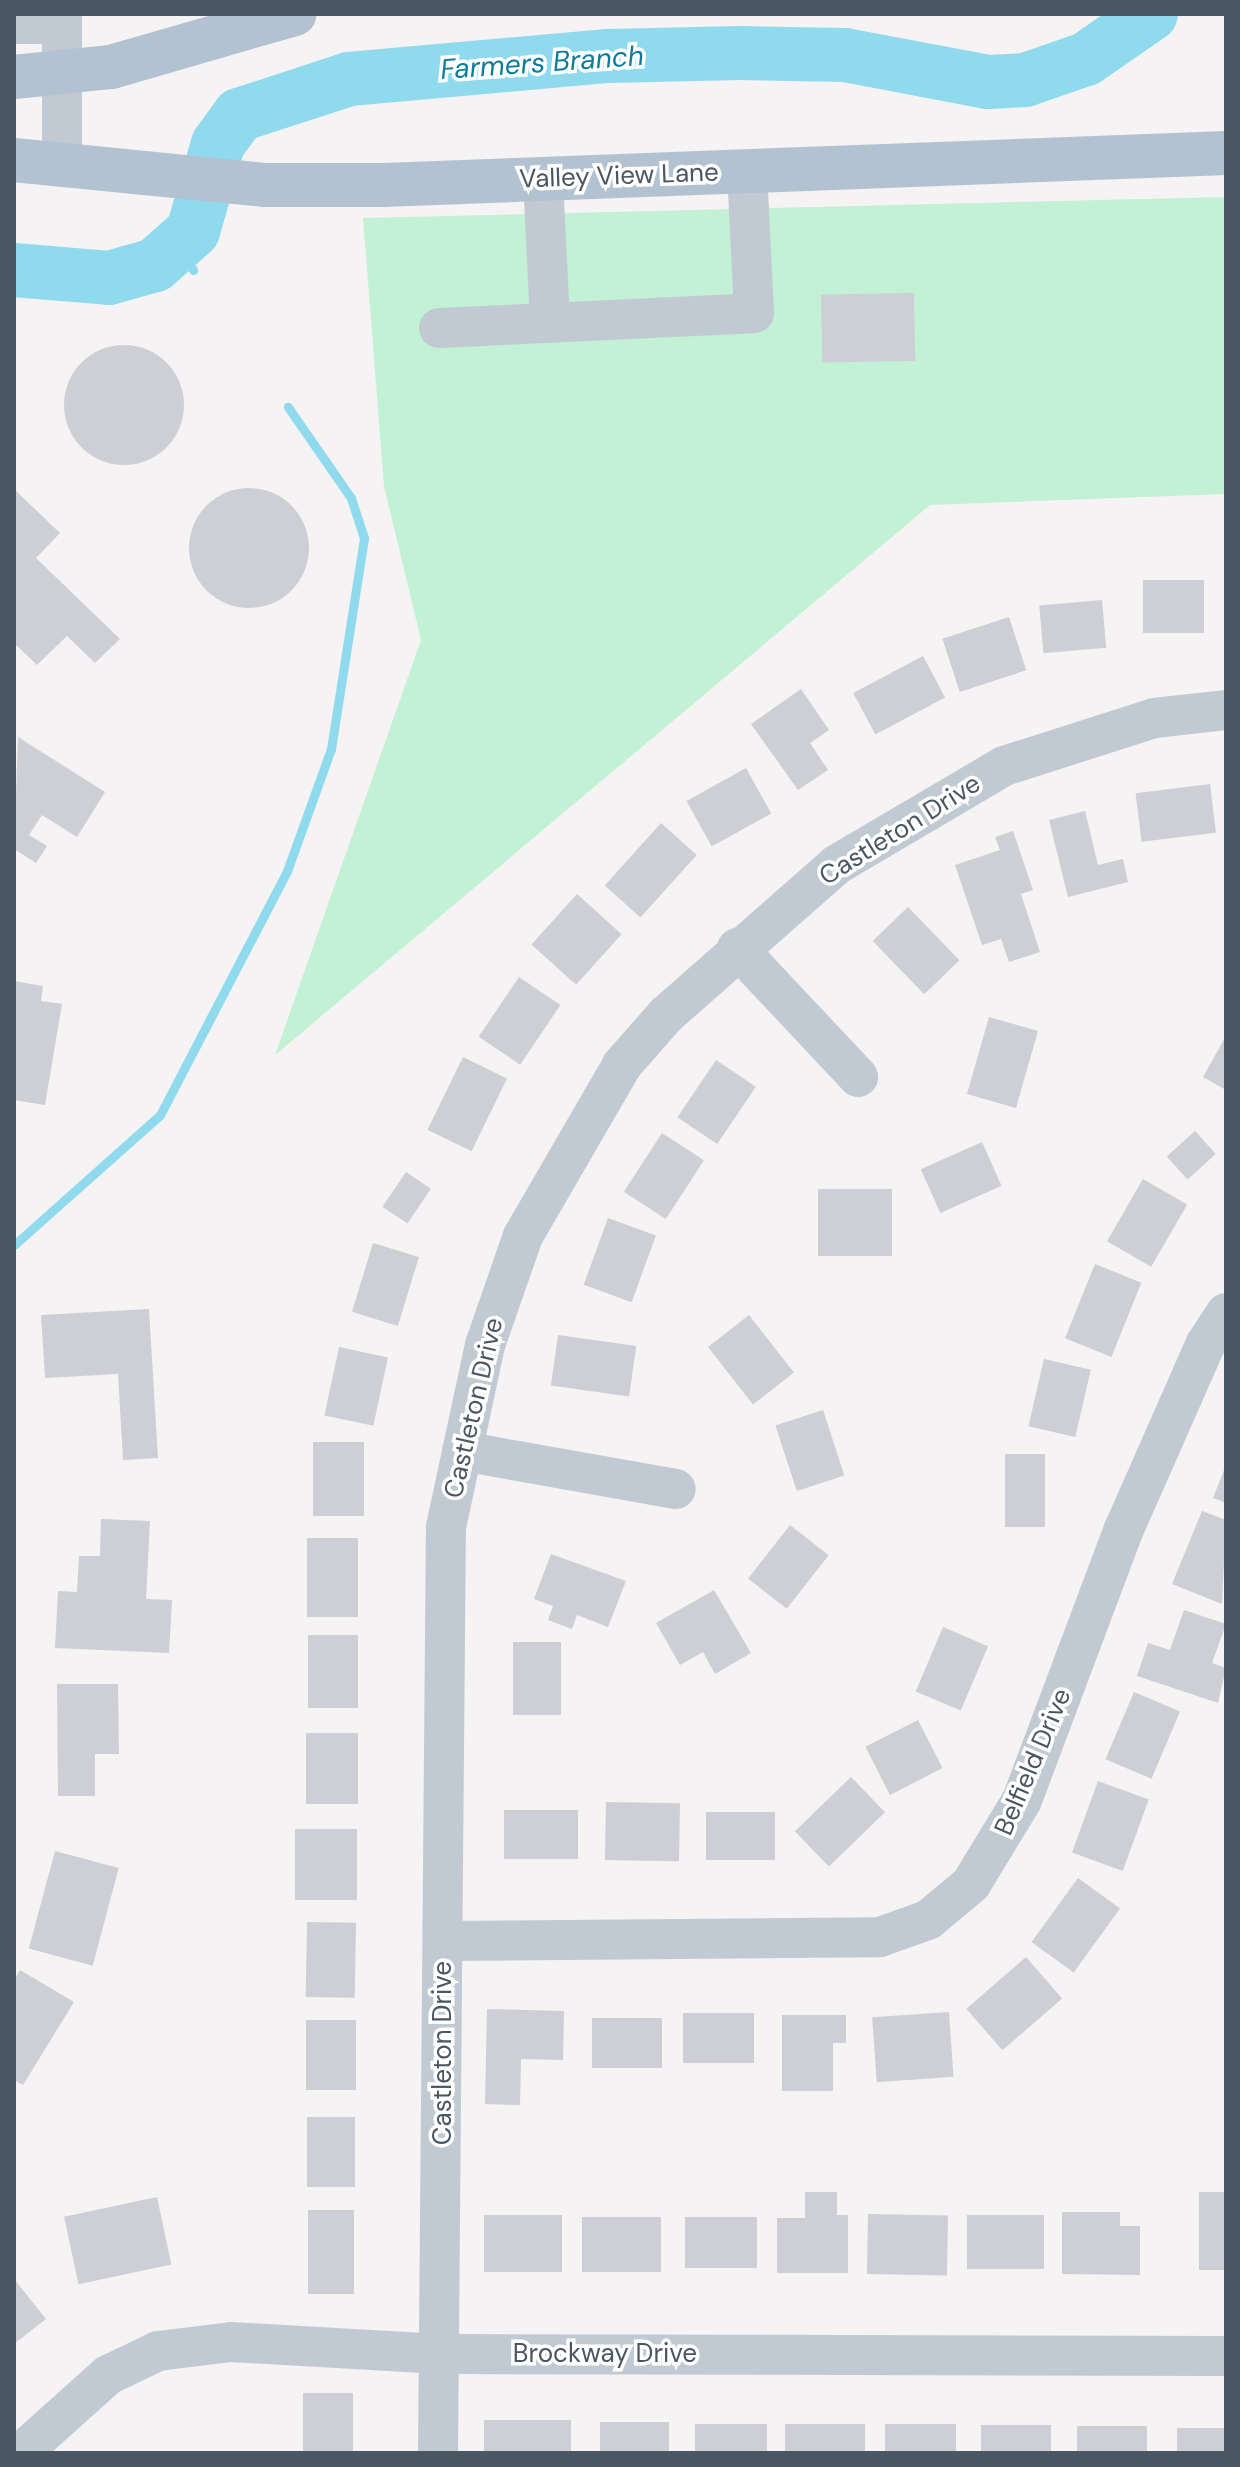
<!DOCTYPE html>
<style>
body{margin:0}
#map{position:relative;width:1240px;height:2467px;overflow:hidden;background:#f5f3f3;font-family:"DM Sans",sans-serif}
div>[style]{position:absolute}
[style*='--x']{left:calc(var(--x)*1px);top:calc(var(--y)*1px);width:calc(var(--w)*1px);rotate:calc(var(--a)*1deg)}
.green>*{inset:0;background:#c3f1d5}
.stream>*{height:9px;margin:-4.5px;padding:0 4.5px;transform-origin:4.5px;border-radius:4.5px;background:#90daee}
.river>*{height:54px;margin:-27px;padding:0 27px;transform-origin:27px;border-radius:27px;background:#90daee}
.building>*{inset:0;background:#cdcfd5;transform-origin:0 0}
.round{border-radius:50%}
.minor>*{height:40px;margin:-20px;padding:0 20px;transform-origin:20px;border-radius:20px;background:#c1cad2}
.major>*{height:44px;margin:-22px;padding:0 22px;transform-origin:22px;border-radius:22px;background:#b3c2d1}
span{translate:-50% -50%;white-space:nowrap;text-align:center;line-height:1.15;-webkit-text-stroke:7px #fff;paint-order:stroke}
.street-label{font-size:26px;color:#4a5661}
.water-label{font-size:28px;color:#0c7c9b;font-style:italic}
.frame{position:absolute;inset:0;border:16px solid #4a5661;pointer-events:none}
</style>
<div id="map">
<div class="green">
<i style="clip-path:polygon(1226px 197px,1226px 494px,930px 505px,275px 1055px,421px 640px,384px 486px,363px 218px)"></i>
</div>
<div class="stream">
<i style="--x:177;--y:246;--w:29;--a:56"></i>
<i style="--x:14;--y:1245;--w:195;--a:-41.7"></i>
<i style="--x:160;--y:1115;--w:275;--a:-62.5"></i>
<i style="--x:287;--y:871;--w:130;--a:-70.2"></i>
<i style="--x:331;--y:749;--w:214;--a:-81.1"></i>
<i style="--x:364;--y:538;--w:42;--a:-108"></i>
<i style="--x:351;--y:498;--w:111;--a:-124.7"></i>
</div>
<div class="river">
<i style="--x:14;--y:270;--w:95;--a:4.8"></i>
<i style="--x:109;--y:278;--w:48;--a:-15.8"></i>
<i style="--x:155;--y:265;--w:51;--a:-41.8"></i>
<i style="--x:193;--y:231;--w:91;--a:-74"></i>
<i style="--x:218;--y:144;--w:36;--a:-54"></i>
<i style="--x:239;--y:115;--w:116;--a:-18.1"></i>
<i style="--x:349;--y:79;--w:260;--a:-5.1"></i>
<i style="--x:608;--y:56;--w:133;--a:-1.3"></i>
<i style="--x:741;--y:53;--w:104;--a:1.1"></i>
<i style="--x:845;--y:55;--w:146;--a:10.7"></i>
<i style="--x:988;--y:82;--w:37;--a:-3"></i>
<i style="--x:1025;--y:80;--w:65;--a:-19"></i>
<i style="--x:1086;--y:59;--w:79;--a:-34.7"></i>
</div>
<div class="building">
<i style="left:914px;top:293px;width:68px;height:93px;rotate:89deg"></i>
<i class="round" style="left:64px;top:345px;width:120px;height:120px"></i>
<i class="round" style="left:189px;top:488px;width:120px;height:120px"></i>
<i style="clip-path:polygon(14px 489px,60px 533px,36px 558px,120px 639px,95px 663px,67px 636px,37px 665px,14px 643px)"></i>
<i style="left:1143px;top:580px;width:61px;height:53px"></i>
<i style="left:1102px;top:600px;width:48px;height:63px;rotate:85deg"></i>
<i style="left:1009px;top:617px;width:56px;height:70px;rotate:72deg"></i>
<i style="left:923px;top:656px;width:47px;height:79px;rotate:62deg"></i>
<i style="clip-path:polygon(801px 689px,829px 730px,810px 743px,828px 770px,798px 790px,751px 724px)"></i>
<i style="clip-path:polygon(18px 737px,105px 792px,77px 837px,42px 815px,29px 835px,47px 846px,36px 863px,14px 849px)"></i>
<i style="left:746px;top:768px;width:52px;height:68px;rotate:61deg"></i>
<i style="left:1210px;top:784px;width:49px;height:75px;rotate:83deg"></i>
<i style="clip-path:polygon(1085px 811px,1098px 865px,1123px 859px,1128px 882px,1068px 897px,1049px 820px)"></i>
<i style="left:661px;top:823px;width:48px;height:84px;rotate:42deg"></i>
<i style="clip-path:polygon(1013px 831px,1033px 890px,1021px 894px,1040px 952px,1009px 962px,1001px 939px,982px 945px,955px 865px,1000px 850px,995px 837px)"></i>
<i style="left:577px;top:894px;width:60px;height:68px;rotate:42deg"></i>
<i style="left:908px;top:907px;width:74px;height:49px;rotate:46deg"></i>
<i style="left:519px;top:977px;width:50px;height:72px;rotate:34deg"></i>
<i style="clip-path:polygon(14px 981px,43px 986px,41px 1001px,62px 1004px,45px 1105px,14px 1100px)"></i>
<i style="left:989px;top:1017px;width:51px;height:80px;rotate:16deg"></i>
<i style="clip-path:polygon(1226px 1036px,1226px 1090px,1203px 1077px)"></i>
<i style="left:463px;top:1057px;width:49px;height:81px;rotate:26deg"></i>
<i style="left:716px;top:1060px;width:48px;height:69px;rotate:34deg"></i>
<i style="left:1195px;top:1131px;width:31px;height:38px;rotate:48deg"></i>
<i style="left:662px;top:1133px;width:50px;height:70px;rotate:33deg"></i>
<i style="left:982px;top:1142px;width:48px;height:67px;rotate:66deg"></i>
<i style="left:406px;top:1172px;width:30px;height:42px;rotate:34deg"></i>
<i style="left:1143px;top:1179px;width:51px;height:72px;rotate:30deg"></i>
<i style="left:818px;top:1189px;width:74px;height:67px"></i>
<i style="left:608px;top:1218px;width:51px;height:71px;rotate:20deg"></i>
<i style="left:373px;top:1243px;width:48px;height:72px;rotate:17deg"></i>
<i style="left:1095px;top:1264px;width:50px;height:80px;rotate:22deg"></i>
<i style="clip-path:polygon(149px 1309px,158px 1458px,123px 1460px,118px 1374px,45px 1378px,41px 1315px)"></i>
<i style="left:749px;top:1315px;width:73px;height:52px;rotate:52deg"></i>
<i style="left:558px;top:1335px;width:79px;height:51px;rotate:8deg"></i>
<i style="left:339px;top:1347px;width:50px;height:70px;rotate:12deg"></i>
<i style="left:1044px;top:1359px;width:48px;height:69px;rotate:13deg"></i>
<i style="left:823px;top:1410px;width:69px;height:50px;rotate:72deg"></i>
<i style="left:313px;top:1442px;width:51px;height:74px"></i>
<i style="left:1005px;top:1454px;width:40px;height:73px"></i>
<i style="clip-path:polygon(1226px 1465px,1226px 1503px,1213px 1498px)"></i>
<i style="clip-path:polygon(1202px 1511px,1226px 1520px,1222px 1604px,1172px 1584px)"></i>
<i style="clip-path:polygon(101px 1519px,150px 1521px,146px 1599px,172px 1600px,169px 1653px,55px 1648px,58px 1591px,77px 1592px,79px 1556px,100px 1556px)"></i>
<i style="left:790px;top:1525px;width:49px;height:68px;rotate:38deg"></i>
<i style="left:307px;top:1538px;width:51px;height:79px"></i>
<i style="clip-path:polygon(551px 1554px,626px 1581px,608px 1627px,577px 1615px,572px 1629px,548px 1620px,553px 1606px,534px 1599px)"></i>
<i style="clip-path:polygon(714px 1590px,751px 1653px,715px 1674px,703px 1652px,680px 1665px,656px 1623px)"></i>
<i style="clip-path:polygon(1184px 1610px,1226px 1624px,1212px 1663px,1226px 1668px,1218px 1703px,1137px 1676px,1148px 1643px,1170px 1650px)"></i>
<i style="left:943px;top:1627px;width:49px;height:70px;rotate:23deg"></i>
<i style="left:308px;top:1635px;width:50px;height:73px"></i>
<i style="left:513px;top:1642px;width:48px;height:73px"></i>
<i style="clip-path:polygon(57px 1684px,118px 1684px,119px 1754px,95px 1754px,95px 1796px,58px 1796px)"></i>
<i style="left:1134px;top:1692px;width:50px;height:73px;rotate:23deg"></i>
<i style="left:918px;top:1720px;width:54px;height:59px;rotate:63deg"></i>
<i style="left:306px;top:1733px;width:52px;height:71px"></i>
<i style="left:851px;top:1777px;width:49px;height:78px;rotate:46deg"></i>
<i style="left:1098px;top:1781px;width:54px;height:76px;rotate:20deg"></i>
<i style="left:606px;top:1802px;width:74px;height:58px;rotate:1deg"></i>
<i style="left:504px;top:1810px;width:74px;height:49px"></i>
<i style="left:706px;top:1812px;width:69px;height:48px"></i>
<i style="left:295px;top:1829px;width:62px;height:71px"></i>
<i style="left:55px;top:1851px;width:66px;height:101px;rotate:15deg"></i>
<i style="left:1078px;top:1878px;width:52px;height:79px;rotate:36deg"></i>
<i style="left:307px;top:1922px;width:49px;height:75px;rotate:1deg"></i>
<i style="left:1026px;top:1957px;width:55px;height:79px;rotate:49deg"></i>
<i style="clip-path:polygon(20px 1970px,74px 2002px,23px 2085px,14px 2080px,14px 1980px)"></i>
<i style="clip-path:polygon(487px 2009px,564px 2011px,563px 2060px,521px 2059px,520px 2105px,485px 2104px)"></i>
<i style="left:949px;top:2012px;width:65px;height:77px;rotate:86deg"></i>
<i style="left:683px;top:2013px;width:71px;height:50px"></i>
<i style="clip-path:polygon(782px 2015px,846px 2015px,846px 2043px,833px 2043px,833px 2091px,782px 2091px)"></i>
<i style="left:592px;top:2018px;width:70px;height:50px"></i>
<i style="left:306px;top:2020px;width:50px;height:70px"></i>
<i style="left:307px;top:2117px;width:48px;height:70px"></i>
<i style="clip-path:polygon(805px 2192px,837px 2192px,837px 2215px,848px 2215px,848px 2273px,777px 2273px,777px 2218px,805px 2218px)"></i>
<i style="left:1199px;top:2192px;width:27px;height:78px"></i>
<i style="left:157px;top:2197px;width:69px;height:95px;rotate:78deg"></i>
<i style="left:308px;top:2210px;width:46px;height:84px"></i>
<i style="clip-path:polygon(1062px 2212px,1120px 2212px,1120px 2226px,1140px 2226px,1140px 2275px,1062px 2274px)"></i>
<i style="left:868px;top:2214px;width:80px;height:60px;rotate:1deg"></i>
<i style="left:484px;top:2215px;width:78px;height:57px"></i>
<i style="left:967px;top:2215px;width:77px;height:54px"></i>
<i style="left:582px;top:2217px;width:79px;height:55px"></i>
<i style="left:685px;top:2217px;width:72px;height:51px"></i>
<i style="clip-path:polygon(14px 2279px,46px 2319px,14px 2344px)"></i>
<i style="left:303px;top:2393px;width:50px;height:60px"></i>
<i style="left:484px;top:2420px;width:87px;height:33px"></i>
<i style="left:600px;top:2422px;width:69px;height:31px"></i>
<i style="left:695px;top:2424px;width:72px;height:29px"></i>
<i style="left:785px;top:2424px;width:80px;height:29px"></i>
<i style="left:885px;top:2424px;width:71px;height:29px"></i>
<i style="left:981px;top:2425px;width:70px;height:28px"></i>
<i style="left:1077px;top:2426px;width:70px;height:27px"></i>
<i style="left:1177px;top:2428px;width:49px;height:25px"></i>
</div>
<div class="minor">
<i style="--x:14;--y:24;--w:47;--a:0"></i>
<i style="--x:62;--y:165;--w:151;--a:-90"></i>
<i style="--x:543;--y:178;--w:145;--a:87.2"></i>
<i style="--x:439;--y:328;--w:315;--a:-2.7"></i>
<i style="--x:754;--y:313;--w:142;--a:-92.8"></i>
<i style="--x:737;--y:948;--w:177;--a:46.8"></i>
<i style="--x:462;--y:1451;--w:217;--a:10.1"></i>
<i style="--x:444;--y:1941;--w:436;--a:-0.5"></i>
<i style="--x:880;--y:1937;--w:51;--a:-19.5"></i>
<i style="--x:928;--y:1920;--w:56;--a:-39.9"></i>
<i style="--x:971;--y:1884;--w:98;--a:-58.7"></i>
<i style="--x:1022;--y:1800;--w:290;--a:-69.4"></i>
<i style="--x:1124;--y:1529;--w:201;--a:-66.2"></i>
<i style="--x:1205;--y:1345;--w:38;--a:-57"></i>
<i style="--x:21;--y:2453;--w:117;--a:-41.9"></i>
<i style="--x:108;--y:2375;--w:55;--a:-25.6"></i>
<i style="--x:158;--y:2351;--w:74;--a:-7"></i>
<i style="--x:231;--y:2342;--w:210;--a:3.3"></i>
<i style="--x:441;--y:2354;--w:785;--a:0.15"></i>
<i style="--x:438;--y:2453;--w:926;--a:-89.51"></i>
<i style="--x:446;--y:1527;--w:186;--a:-77.9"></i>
<i style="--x:485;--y:1345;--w:115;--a:-70.8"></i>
<i style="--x:523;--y:1236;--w:198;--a:-59.9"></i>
<i style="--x:622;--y:1065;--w:67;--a:-48.7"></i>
<i style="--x:666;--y:1015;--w:227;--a:-41.4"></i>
<i style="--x:836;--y:865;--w:195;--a:-30.5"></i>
<i style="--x:1004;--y:766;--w:157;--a:-17.7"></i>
<i style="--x:1154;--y:718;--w:72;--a:-6.3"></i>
</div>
<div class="major">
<i style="--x:14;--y:77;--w:98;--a:-5.9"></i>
<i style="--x:111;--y:67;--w:191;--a:-16.1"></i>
<i style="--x:14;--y:160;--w:251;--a:5.7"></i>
<i style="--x:264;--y:185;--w:119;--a:0"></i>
<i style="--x:383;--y:185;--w:844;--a:-2.17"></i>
</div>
<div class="street-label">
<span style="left:619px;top:176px;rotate:-2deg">Valley View Lane</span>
<span style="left:900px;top:830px;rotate:-32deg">Castleton Drive</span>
<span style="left:474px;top:1408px;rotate:-77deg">Castleton Drive</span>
<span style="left:1033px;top:1762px;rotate:-67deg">Belfield Drive</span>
<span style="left:443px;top:2053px;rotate:-90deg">Castleton Drive</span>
<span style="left:605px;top:2354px">Brockway Drive</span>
</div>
<div class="water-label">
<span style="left:542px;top:63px;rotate:-4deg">Farmers Branch</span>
</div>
<div class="frame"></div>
</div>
